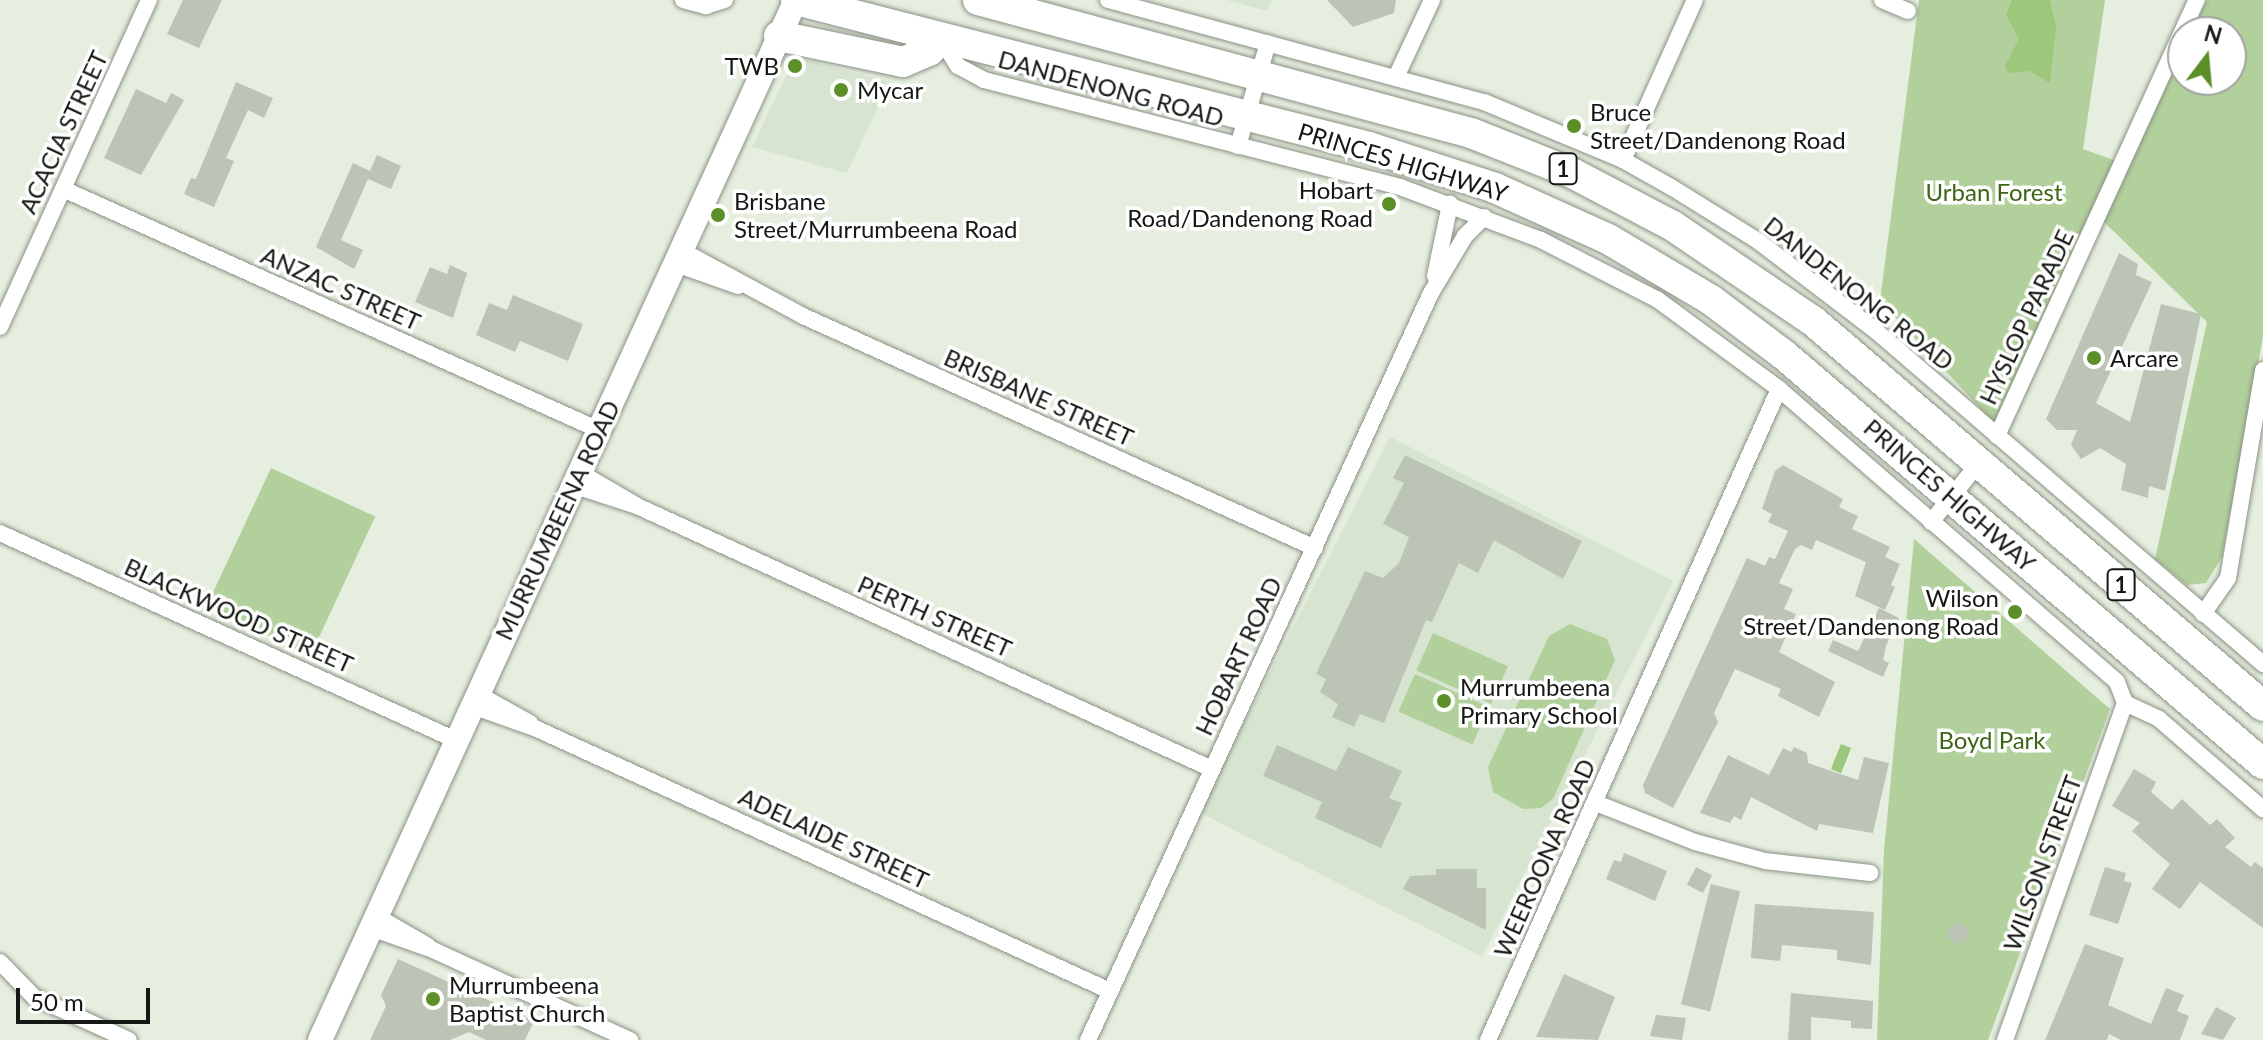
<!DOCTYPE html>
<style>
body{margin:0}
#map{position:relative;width:2263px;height:1040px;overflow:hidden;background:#e5eedf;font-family:Lato,sans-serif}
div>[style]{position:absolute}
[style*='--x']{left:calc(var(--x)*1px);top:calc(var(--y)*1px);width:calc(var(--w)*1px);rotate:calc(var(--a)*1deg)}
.built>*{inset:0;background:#d7e4cf;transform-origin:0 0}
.green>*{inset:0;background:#b2d09c;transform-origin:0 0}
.water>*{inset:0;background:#9dc77a;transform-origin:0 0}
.building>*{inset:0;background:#bcc4b6;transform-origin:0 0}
.roads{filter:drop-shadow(0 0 2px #8a9285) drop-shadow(0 0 2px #8a9285)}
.street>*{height:16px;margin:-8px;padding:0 8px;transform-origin:8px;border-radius:8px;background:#fff}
.secondary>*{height:24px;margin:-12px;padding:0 12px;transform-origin:12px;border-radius:12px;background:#fff}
.highway>*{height:30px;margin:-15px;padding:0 15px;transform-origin:15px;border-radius:15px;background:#fff}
.dots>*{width:22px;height:22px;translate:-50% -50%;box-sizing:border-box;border:4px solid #fff;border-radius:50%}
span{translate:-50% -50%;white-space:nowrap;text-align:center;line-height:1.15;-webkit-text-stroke:7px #fff;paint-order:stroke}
.shield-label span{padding:2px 6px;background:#fff;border:2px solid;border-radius:6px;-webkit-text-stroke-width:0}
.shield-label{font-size:22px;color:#151813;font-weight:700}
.poi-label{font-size:24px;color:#151813}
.right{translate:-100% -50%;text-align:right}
.left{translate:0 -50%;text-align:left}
.street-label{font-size:24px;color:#151813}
.park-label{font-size:24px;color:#3e6415}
.north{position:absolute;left:2167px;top:16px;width:80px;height:80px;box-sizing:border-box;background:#fff;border:2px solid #a1a3a1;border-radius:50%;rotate:16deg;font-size:22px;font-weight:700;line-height:32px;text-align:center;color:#151813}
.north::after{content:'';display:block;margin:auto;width:28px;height:36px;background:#5c8f27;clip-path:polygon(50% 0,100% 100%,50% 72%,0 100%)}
.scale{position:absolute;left:16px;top:988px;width:134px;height:36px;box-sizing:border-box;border:4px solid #151813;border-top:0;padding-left:10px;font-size:24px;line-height:28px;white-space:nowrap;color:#151813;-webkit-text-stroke:6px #fff;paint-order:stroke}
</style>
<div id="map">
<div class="built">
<i style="clip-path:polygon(1227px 0,1272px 0,1267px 11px)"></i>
<i style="clip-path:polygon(795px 57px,890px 82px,847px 173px,752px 147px)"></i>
<i style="left:1390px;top:437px;width:318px;height:421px;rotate:27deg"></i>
</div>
<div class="green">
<i style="clip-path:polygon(1919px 0,2105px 0,2083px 149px,2116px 161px,1997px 426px,1880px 301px)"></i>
<i style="clip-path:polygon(2207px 0,2263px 0,2263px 337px,2222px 557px,2206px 583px,2187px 585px,2155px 559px,2207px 322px,2102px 220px,2183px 49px,2183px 80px,2231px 80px,2231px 32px,2191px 32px)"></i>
<i style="left:271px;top:468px;width:115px;height:153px;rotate:25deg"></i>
<i style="clip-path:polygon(1914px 539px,2110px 709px,1988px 1040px,1877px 1040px,1884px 851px)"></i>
<i style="clip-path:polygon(1570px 624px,1607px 639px,1615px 660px,1553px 799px,1541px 808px,1523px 809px,1493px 792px,1488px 767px,1549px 636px)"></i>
<i style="left:1433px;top:633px;width:82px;height:41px;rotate:24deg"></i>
<i style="left:1415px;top:674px;width:81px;height:41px;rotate:24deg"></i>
</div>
<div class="water">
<i style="clip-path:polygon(2012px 0,2050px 0,2056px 27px,2050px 83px,2030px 71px,2008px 73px,2005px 66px,2019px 39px,2006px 15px)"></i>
<i style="left:1841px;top:744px;width:11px;height:27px;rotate:22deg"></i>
</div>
<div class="building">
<i style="clip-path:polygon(183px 0,222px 0,199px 48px,167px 34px)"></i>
<i style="clip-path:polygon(1327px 0,1396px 0,1394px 13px,1353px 27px)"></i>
<i style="clip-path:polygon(236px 82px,273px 98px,264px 118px,248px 110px,226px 158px,234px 161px,214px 207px,184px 194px,191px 178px,196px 179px)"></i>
<i style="clip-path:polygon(136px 89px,166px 103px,171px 93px,184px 100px,141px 175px,104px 158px)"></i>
<i style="clip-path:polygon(377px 155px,401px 166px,391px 189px,368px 179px,341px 240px,363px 250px,354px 269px,316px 247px,353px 163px,370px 171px)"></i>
<i style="clip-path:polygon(2119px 253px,2138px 264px,2136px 275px,2152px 282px,2096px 403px,2130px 422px,2161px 304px,2201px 314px,2165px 491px,2149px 486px,2148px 498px,2121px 490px,2126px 464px,2100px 448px,2081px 459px,2071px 445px,2077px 430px,2057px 430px,2046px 419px)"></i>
<i style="clip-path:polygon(450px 265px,467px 273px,453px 318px,415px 302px,430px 267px,447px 274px)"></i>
<i style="clip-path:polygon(513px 295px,583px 324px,568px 361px,520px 341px,515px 352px,476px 335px,489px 303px,507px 310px)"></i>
<i style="clip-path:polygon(1405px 455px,1582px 541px,1563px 579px,1494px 540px,1478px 573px,1459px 563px,1432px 622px,1426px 620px,1384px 723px,1360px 714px,1354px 727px,1332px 717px,1338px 704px,1320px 692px,1326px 679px,1316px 674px,1365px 571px,1383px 578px,1399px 563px,1409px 537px,1383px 524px,1404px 483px,1393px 478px)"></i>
<i style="clip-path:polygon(1783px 465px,1843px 499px,1839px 507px,1858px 516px,1852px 529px,1890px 547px,1885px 557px,1900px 564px,1891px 585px,1895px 587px,1885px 610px,1855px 596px,1866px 562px,1816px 540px,1812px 550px,1801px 545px,1795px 549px,1779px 583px,1793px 589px,1784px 609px,1796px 614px,1779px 652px,1835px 682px,1819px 717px,1778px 696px,1781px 689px,1735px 669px,1714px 713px,1718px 722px,1673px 808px,1645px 793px,1643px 785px,1747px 558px,1765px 566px,1769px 557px,1775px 559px,1788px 531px,1768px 522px,1772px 514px,1762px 509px,1775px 471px)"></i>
<i style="clip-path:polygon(1879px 608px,1899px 618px,1886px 646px,1883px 660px,1889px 663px,1883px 677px,1828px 651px,1833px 640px,1858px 651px)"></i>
<i style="clip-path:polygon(1277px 745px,1336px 771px,1348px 747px,1402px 771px,1389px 798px,1402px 803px,1381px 848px,1315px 818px,1322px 802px,1263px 776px)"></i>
<i style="clip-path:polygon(1794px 747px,1807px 753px,1808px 763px,1858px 780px,1864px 757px,1889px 763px,1873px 833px,1819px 824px,1817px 831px,1751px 797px,1741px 820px,1734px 816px,1730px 823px,1700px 813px,1728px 755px,1769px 775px,1783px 748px,1791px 752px)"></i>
<i style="clip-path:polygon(2134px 769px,2156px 782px,2151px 792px,2172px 810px,2182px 799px,2210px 825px,2217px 819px,2235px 838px,2225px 847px,2251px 867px,2255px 862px,2263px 868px,2263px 928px,2200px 882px,2180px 909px,2152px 889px,2170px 864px,2132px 831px,2140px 823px,2112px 806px)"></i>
<i style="clip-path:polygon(1624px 853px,1667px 871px,1655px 901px,1606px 879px,1614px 860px,1621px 862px)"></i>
<i style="left:1696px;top:867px;width:18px;height:20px;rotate:27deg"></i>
<i style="clip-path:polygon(2105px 867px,2126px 873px,2124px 881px,2132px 883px,2118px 924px,2089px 915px)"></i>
<i style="clip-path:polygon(1436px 869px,1477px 869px,1477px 888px,1486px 888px,1486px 930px,1403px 889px,1410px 876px,1436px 875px)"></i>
<i style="left:1711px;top:884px;width:30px;height:124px;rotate:14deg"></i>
<i style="clip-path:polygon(1755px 904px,1874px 912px,1871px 965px,1837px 960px,1837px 950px,1782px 945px,1780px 961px,1751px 958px)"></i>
<i style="clip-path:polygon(1961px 923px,1969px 930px,1966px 942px,1955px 944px,1947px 937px,1951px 925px)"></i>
<i style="clip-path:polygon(2085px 944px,2124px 958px,2108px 1005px,2151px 1024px,2166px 988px,2184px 995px,2177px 1011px,2189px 1016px,2180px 1040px,2121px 1040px,2109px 1034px,2107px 1040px,2045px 1040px)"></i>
<i style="clip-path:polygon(398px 959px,534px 1021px,525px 1040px,486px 1040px,469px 1032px,450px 1040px,370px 1040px,386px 1006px,381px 995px)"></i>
<i style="clip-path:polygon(1564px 974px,1615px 997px,1598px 1040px,1536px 1037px)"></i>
<i style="clip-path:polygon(1791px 993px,1873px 1001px,1872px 1029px,1851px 1028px,1851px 1021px,1811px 1017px,1811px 1040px,1788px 1040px)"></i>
<i style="clip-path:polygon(2216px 1007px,2236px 1018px,2223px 1040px,2201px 1034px)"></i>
<i style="clip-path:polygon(1656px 1015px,1686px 1018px,1682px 1040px,1650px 1036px)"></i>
</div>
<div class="roads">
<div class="street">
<i style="--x:683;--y:0;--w:24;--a:15"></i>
<i style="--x:706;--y:6;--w:20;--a:-18"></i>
<i style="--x:1108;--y:0;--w:390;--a:15.2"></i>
<i style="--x:1484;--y:102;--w:151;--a:22.6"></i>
<i style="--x:1623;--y:160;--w:55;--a:29.4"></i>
<i style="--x:1671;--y:187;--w:102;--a:31.8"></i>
<i style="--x:1758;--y:241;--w:148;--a:37.3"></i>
<i style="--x:1876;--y:331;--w:511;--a:40.71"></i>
<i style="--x:1882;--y:0;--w:28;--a:23"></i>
<i style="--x:941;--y:39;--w:32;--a:58"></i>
<i style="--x:958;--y:66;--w:30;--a:28"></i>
<i style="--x:984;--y:80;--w:430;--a:14.4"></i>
<i style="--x:1400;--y:187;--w:151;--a:20.6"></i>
<i style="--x:1541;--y:240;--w:131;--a:27.1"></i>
<i style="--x:1658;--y:300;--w:150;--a:36.3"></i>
<i style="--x:1779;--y:389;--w:447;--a:40.9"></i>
<i style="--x:2117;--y:682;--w:22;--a:69"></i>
<i style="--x:2125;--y:703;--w:38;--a:25"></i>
<i style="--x:2159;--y:719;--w:138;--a:40.9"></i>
<i style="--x:1397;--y:75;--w:83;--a:-65"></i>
<i style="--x:1238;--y:146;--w:107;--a:-73.8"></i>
<i style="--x:1623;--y:160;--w:175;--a:-65.8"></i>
<i style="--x:63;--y:189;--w:588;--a:24.21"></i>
<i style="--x:679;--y:249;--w:141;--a:28.4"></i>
<i style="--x:803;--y:316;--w:562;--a:24.38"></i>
<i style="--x:673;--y:263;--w:69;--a:19.5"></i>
<i style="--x:1435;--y:276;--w:74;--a:-78.2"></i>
<i style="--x:0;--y:327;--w:359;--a:-65.5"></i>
<i style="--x:1997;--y:436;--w:480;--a:-65.4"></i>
<i style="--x:579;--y:472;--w:66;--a:30.1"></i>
<i style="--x:572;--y:485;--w:68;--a:17.9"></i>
<i style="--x:637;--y:506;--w:632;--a:24.58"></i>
<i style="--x:1931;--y:522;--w:76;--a:-50.9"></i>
<i style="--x:0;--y:533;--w:503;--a:24.43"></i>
<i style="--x:2203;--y:614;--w:44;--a:-55.2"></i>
<i style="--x:2228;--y:578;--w:211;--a:-80.4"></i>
<i style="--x:478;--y:694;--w:60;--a:29.1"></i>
<i style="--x:472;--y:706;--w:69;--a:19.5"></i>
<i style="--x:537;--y:729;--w:630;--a:24.57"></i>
<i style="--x:1596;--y:803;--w:106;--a:21.5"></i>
<i style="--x:1695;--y:842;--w:73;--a:15.2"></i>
<i style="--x:1765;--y:861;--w:106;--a:6.5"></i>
<i style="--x:376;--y:916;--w:60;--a:30"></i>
<i style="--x:371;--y:928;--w:66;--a:19.5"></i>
<i style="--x:433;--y:950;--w:217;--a:24.6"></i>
<i style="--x:0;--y:962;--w:49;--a:45.8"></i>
<i style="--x:34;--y:997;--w:104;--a:24.4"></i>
<i style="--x:1088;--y:1040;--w:822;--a:-65.34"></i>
<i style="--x:1431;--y:293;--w:66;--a:-59.2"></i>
<i style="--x:1465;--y:236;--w:27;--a:-45"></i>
<i style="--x:1488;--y:1040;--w:713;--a:-65.92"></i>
<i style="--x:2005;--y:1040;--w:358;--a:-70.4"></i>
</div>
<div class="secondary">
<i style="--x:320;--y:1040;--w:1144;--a:-65.41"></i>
</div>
<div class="highway">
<i style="--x:796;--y:0;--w:592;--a:14.39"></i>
<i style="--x:1369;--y:147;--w:133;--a:18"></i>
<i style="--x:1495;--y:188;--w:124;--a:24.3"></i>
<i style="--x:1608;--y:239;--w:120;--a:30.6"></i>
<i style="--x:1711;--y:300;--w:91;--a:37"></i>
<i style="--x:1784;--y:355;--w:630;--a:40.49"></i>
<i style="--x:978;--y:0;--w:511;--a:15.1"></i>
<i style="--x:1471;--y:133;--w:109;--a:21.6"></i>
<i style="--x:1572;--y:173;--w:114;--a:27.7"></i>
<i style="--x:1673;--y:226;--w:169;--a:34.2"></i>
<i style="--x:1813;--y:321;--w:592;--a:40.55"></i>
<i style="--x:779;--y:36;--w:127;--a:11.8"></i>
<i style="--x:903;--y:62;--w:28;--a:-23"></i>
<i style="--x:929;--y:51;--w:17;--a:-45"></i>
</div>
</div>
<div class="dots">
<i style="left:795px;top:66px;background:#5c8f27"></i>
<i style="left:841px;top:90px;background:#5c8f27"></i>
<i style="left:1574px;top:126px;background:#5c8f27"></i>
<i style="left:1389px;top:204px;background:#5c8f27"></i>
<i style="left:718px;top:215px;background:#5c8f27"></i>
<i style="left:2094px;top:358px;background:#5c8f27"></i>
<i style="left:2015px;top:612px;background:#5c8f27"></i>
<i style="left:1444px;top:701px;background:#5c8f27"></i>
<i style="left:433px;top:999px;background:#5c8f27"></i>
</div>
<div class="shield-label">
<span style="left:1563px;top:169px">1</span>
<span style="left:2121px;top:585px">1</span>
</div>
<div class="poi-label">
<span class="right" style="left:779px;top:66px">TWB</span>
<span class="left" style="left:857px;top:90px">Mycar</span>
<span class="left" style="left:1590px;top:126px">Bruce<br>Street/Dandenong Road</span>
<span class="right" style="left:1373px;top:204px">Hobart<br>Road/Dandenong Road</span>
<span class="left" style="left:734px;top:215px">Brisbane<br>Street/Murrumbeena Road</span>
<span class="left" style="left:2110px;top:358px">Arcare</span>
<span class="right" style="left:1999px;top:612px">Wilson<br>Street/Dandenong Road</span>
<span class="left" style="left:1460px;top:701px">Murrumbeena<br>Primary School</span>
<span class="left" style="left:449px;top:999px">Murrumbeena<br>Baptist Church</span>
</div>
<div class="street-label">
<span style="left:1111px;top:88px;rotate:15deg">DANDENONG ROAD</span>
<span style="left:63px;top:132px;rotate:-65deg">ACACIA STREET</span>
<span style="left:1403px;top:162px;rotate:17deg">PRINCES HIGHWAY</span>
<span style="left:341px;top:288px;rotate:24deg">ANZAC STREET</span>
<span style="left:1859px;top:293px;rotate:38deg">DANDENONG ROAD</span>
<span style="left:2026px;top:317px;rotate:-65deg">HYSLOP PARADE</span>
<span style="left:1039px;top:397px;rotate:24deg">BRISBANE STREET</span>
<span style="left:1950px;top:495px;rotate:41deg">PRINCES HIGHWAY</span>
<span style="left:557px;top:520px;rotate:-65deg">MURRUMBEENA ROAD</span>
<span style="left:239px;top:615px;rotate:24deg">BLACKWOOD STREET</span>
<span style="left:935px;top:616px;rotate:24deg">PERTH STREET</span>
<span style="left:1238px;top:656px;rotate:-65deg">HOBART ROAD</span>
<span style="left:834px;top:838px;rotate:25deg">ADELAIDE STREET</span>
<span style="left:1544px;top:858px;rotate:-66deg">WEEROONA ROAD</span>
<span style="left:2042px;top:863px;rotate:-70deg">WILSON STREET</span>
</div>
<div class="park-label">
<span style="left:1994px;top:192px">Urban Forest</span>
<span style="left:1992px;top:740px">Boyd Park</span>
</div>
<div class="north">N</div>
<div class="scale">50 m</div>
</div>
